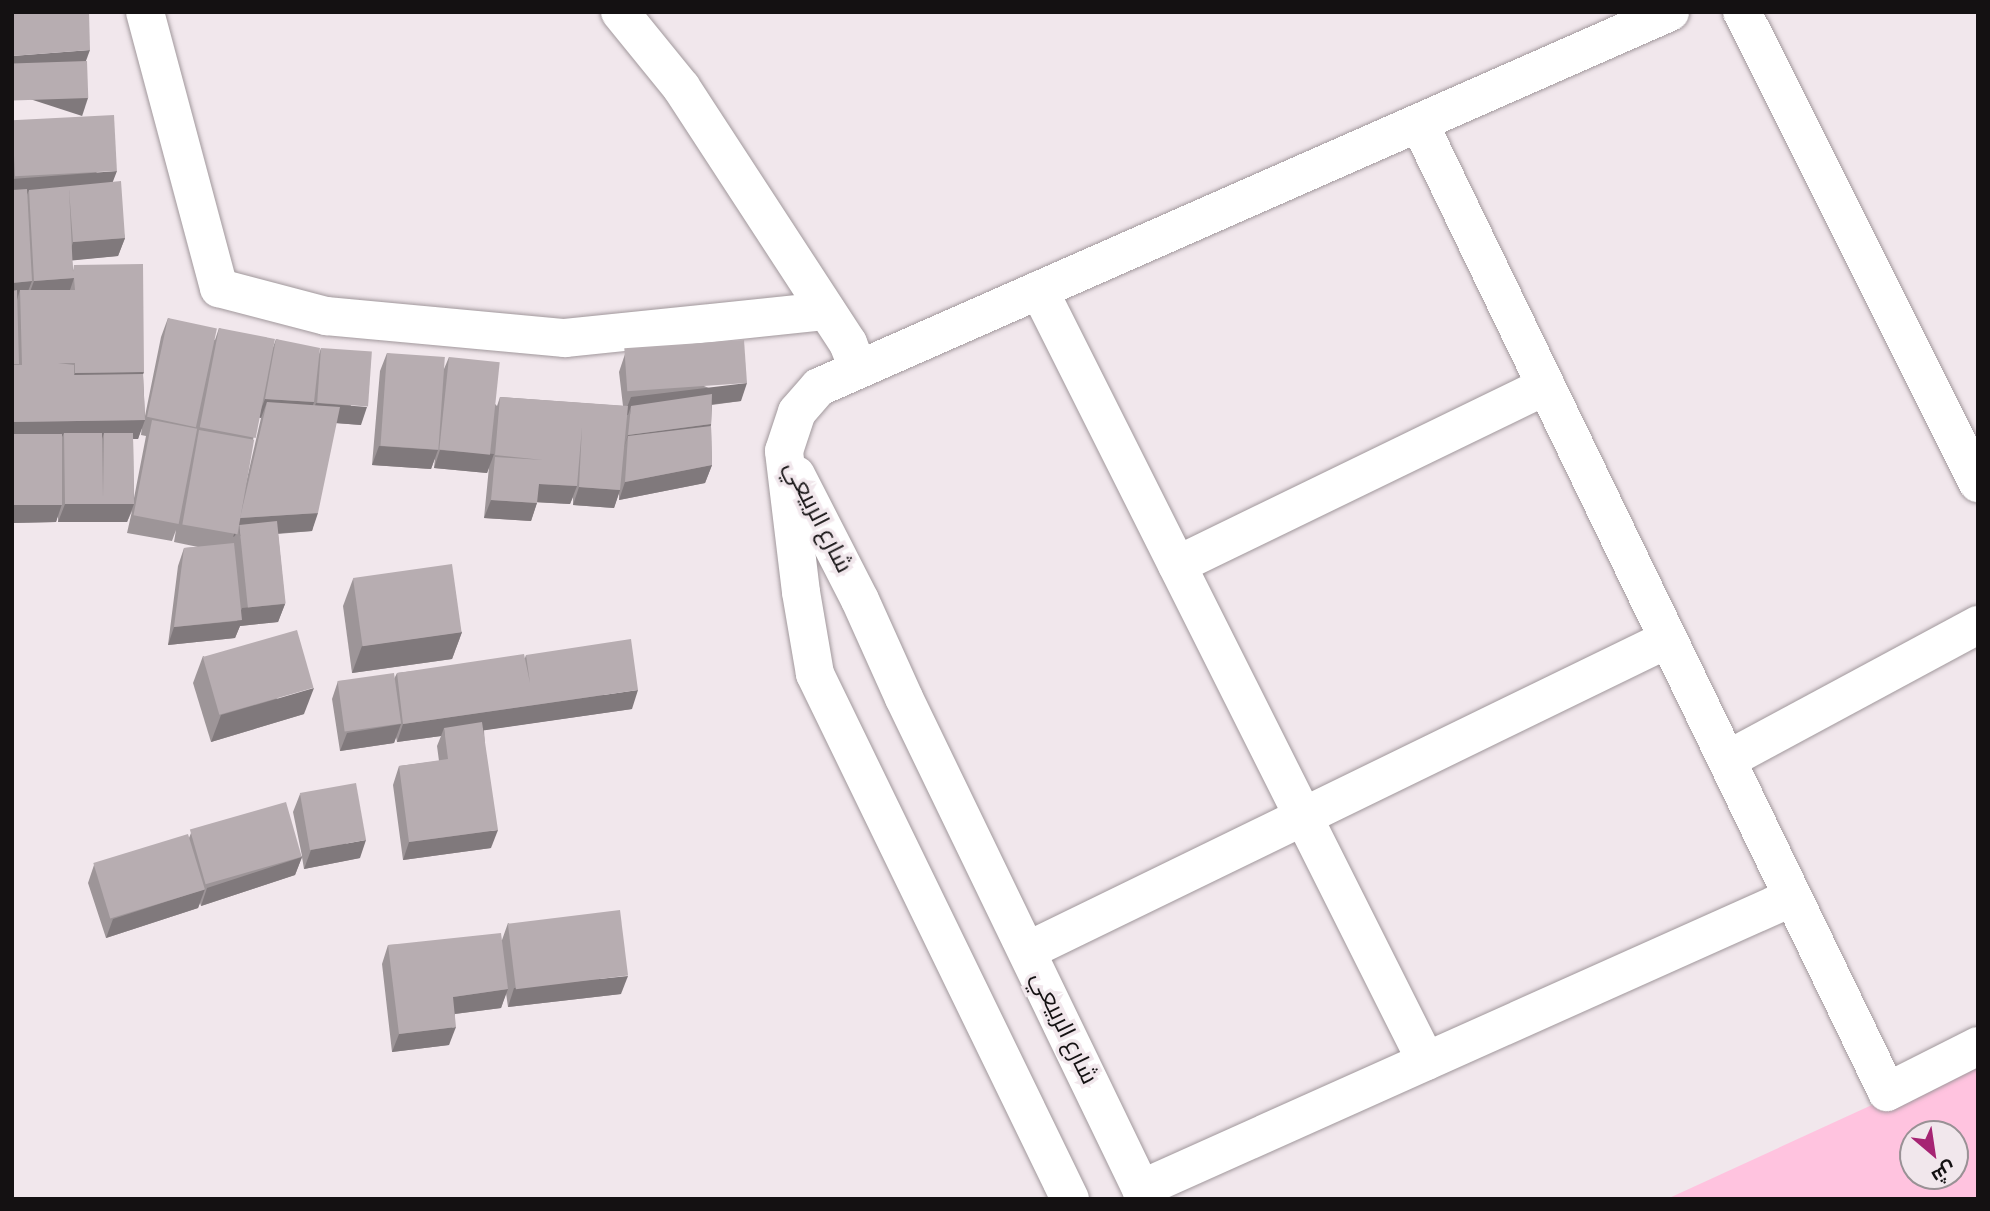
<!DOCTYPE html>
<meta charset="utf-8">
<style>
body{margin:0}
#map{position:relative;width:1990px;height:1211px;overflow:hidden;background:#f1e7ec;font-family:"Source Sans 3",Cairo,sans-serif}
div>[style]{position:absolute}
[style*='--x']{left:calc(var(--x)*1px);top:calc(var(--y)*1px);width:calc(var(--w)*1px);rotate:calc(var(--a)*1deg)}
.green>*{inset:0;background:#ffc3df}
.roads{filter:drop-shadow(0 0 2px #a1989c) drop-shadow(0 0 2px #a1989c)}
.minor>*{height:38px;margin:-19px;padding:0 19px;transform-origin:19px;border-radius:19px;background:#fff}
.tertiary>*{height:38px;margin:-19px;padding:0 19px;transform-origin:19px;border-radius:19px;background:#fff}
.wall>*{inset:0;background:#9d9598}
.shaded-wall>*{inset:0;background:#80797c;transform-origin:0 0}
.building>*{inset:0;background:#b7adb1;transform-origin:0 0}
span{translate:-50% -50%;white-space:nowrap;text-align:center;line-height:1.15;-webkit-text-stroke:7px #f1e7ec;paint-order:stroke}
.street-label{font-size:24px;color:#141112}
.frame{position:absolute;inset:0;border:14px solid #141112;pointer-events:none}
.north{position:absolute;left:1899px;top:1120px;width:70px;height:70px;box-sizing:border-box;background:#f1e7ec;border:2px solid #999195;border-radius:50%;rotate:151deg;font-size:19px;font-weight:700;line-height:28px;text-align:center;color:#141112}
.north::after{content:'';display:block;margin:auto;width:24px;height:32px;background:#a62473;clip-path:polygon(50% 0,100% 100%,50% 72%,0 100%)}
</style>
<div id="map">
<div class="green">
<i style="clip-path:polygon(evenodd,1978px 1053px,1978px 1199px,1667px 1199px,1898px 1093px,1978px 1053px,1913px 1134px,1955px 1134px,1955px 1176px,1913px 1176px,1913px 1134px)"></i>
</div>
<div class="roads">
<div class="minor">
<i style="--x:145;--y:12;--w:286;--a:75"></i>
<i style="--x:219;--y:288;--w:111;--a:14.7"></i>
<i style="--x:326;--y:316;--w:240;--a:5.3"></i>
<i style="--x:565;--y:338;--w:263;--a:-5.9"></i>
<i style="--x:620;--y:12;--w:97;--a:50.9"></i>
<i style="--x:681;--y:87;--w:306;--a:56.9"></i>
<i style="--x:848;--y:343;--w:28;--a:69"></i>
<i style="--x:1742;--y:12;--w:527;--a:63.39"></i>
<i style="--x:1419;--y:123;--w:1076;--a:64.22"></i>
<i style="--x:1887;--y:1092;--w:102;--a:-26.8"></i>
<i style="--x:1039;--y:290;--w:863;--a:63.35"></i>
<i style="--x:1177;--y:565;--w:410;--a:-25.9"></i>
<i style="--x:1727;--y:760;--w:285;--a:-28.3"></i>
<i style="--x:1027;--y:951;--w:713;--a:-25.95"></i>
<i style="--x:1141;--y:1189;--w:714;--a:-24.13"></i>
</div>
<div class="tertiary">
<i style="--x:796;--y:475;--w:140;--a:62.9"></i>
<i style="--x:860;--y:600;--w:107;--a:65.8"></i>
<i style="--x:904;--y:698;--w:556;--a:64.22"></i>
<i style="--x:1070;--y:1199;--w:584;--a:-115.91"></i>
<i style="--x:815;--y:674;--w:83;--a:-99.7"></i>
<i style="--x:801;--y:592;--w:142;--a:-96.9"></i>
<i style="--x:784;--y:451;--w:41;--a:-71.6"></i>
<i style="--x:797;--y:412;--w:33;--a:-49"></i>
<i style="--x:819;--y:387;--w:930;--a:-23.78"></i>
</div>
</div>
<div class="wall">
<i style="clip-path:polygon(evenodd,12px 123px,113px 182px,125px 238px,118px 256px,72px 260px,73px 269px,143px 374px,145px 416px,161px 337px,168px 318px,215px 340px,219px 328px,272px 350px,276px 339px,319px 354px,321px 348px,361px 425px,336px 423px,312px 531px,278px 534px,285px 604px,278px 622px,240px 626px,235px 638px,168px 645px,178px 566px,184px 548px,198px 547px,174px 542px,176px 530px,172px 541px,127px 533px,132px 511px,127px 522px,58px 522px,58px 515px,56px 522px,12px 523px,12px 123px,258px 417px,261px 418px,243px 496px,253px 440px,258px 417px,12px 123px,142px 426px,141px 435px,146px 436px,134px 498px,133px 439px,138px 439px,142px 426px)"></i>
<i style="clip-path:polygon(387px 353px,444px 369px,449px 357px,497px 406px,500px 397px,623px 406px,619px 372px,625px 354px,741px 401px,712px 405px,711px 426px,712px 465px,705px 483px,619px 500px,619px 493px,614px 508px,573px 505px,573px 497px,570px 504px,537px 502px,531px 521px,484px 518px,489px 467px,487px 473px,434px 468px,435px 458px,431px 469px,372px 465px,380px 371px)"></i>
<i style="clip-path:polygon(353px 579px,462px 632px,452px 659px,352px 673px,343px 606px)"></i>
<i style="clip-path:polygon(526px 655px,632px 709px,484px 730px,491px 848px,403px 860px,393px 785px,399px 766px,439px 761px,437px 746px,441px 736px,397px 742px,396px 737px,394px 743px,340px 751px,332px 699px,338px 681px,394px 679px,397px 673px,525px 658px)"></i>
<i style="clip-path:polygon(203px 656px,304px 714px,211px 742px,193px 683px)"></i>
<i style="clip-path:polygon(300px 794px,360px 858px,304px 869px,302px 857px,295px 875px,201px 906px,200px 903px,198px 908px,106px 938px,88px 883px,94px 865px,189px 838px,191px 833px,302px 856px,293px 812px)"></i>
<i style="clip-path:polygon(508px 923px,621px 994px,508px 1007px,506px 993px,501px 1008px,455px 1014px,449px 1045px,392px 1052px,382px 964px,388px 945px,502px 940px)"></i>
</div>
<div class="shaded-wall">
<i style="clip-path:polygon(90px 50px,80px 77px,12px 82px,12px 56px)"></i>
<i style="left:88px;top:98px;width:19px;height:76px;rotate:108deg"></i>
<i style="clip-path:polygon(117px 171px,107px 197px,29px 190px,23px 204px,12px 205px,12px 179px)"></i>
<i style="clip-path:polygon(125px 238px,118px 256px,67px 261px,73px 242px)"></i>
<i style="clip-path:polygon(74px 278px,68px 296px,27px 300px,34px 281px)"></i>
<i style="clip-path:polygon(32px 281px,25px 299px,20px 290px,17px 300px,12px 300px,12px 283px)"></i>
<i style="clip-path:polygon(144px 372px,137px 390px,69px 391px,75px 373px)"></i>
<i style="clip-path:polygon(747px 383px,741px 401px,630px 414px,631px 406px,628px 415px,624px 415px,631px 397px)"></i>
<i style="clip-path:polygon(265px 399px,314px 402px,308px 421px,267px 402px,261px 418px,258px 417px)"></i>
<i style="clip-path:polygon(316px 403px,367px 407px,361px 425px,309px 421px)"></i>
<i style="clip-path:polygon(145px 420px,138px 439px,104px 439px,104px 433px,102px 439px,64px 433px,61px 439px,12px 440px,12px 422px)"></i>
<i style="clip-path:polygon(711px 424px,705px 442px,628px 436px,622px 453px,628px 435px)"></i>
<i style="clip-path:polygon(379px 446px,438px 450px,431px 469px,372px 465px)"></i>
<i style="clip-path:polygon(440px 450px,494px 454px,487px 473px,434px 468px)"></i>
<i style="clip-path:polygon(712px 465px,705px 483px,619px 500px,625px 482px)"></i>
<i style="clip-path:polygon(539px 484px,577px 486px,570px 504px,532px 502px)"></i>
<i style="clip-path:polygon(579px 487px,620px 490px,614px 508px,573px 505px)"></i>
<i style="clip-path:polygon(491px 500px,537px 503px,531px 521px,484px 518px)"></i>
<i style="clip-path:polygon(62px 504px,56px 522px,12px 523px,12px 505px)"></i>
<i style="clip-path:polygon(65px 504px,134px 504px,127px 522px,58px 522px)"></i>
<i style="clip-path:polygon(318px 513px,312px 531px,240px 536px,239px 525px,235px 536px,233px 537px,240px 518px)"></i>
<i style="clip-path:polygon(285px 604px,278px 622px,240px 626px,235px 638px,168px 645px,174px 627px,237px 621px,242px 608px)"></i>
<i style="clip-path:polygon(462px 632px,452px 659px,352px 673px,362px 646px)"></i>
<i style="clip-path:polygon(314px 688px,304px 714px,211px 742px,221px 715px)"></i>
<i style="clip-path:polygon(638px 690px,632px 709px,445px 736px,444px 728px,441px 736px,397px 742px,403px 724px)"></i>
<i style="clip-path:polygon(401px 724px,394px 743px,340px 751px,347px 733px)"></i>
<i style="clip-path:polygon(498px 830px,491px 848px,403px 860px,409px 842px)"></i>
<i style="clip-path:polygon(366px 840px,360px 858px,304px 869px,311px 850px)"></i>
<i style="clip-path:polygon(302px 857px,295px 875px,201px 906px,207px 888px)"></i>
<i style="clip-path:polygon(205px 889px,198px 908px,106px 938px,113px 919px)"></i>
<i style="clip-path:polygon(628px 976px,621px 994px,508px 1007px,514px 988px)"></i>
<i style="clip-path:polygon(508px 989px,501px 1008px,446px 1015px,453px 997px)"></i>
<i style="clip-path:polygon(456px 1027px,449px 1045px,392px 1052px,399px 1034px)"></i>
</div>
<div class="building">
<i style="clip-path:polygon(12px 12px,89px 12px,90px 50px,12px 56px)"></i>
<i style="left:87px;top:61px;width:37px;height:75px;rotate:88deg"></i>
<i style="left:114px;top:115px;width:56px;height:102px;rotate:87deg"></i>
<i style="clip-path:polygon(121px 181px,125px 238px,73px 242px,69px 189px,73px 272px,74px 265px,143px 264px,144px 372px,75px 373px,75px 363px,58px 363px,74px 365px,74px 375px,143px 374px,145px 420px,12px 422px,12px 365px,22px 365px,20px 290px,75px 290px,74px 278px,34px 281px,29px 190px)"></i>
<i style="clip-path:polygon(27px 189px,32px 281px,12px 283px,12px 190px)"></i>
<i style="clip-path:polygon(17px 290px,19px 364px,12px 364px,12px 291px)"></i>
<i style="left:168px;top:318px;width:50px;height:101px;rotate:12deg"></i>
<i style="left:219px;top:328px;width:57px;height:101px;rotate:11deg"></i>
<i style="clip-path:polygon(276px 339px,320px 348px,314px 402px,265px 399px)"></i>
<i style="left:744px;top:340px;width:43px;height:120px;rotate:86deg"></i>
<i style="left:321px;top:348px;width:51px;height:55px;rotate:4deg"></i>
<i style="left:387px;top:353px;width:58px;height:93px;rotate:4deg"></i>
<i style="left:449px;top:357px;width:51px;height:93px;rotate:6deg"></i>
<i style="clip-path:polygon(712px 394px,711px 424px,628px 435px,631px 406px)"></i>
<i style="clip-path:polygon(500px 397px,628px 406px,620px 490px,579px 487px,582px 427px,577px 486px,539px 484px,537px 503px,491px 500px,495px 457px,543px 460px,495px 455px)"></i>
<i style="clip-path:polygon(267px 402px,340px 407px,318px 513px,240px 518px)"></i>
<i style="left:152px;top:420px;width:46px;height:97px;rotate:11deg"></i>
<i style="clip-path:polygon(711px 426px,712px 465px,625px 482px,628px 436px)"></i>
<i style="left:199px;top:430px;width:56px;height:96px;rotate:10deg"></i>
<i style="clip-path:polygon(64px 433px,102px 433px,103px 498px,104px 433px,133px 433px,134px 504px,65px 504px)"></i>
<i style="left:12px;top:434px;width:50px;height:71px"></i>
<i style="left:277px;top:521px;width:83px;height:38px;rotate:84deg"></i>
<i style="clip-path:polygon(234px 543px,242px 620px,174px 627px,184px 548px)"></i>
<i style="left:452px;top:564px;width:69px;height:100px;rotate:82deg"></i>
<i style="left:297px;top:630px;width:60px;height:98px;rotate:74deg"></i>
<i style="clip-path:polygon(631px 639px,638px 690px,403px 724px,397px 673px,524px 654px,530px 683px,526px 655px)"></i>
<i style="left:394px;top:673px;width:51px;height:57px;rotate:82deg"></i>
<i style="clip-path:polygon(482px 722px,498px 830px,409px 842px,399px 766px,448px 759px,444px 728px)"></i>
<i style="left:356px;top:783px;width:58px;height:57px;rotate:80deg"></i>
<i style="left:286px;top:802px;width:57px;height:100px;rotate:74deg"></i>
<i style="left:188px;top:834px;width:58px;height:99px;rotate:73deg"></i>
<i style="left:620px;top:910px;width:66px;height:113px;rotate:83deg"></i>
<i style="clip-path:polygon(501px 933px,508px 989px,453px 997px,456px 1027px,399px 1034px,388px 945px)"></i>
</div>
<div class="street-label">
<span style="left:818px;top:517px;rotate:63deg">شارع الربيعي</span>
<span style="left:1064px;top:1028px;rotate:64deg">شارع الربيعي</span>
</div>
<div class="frame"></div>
<div class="north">ش</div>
</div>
